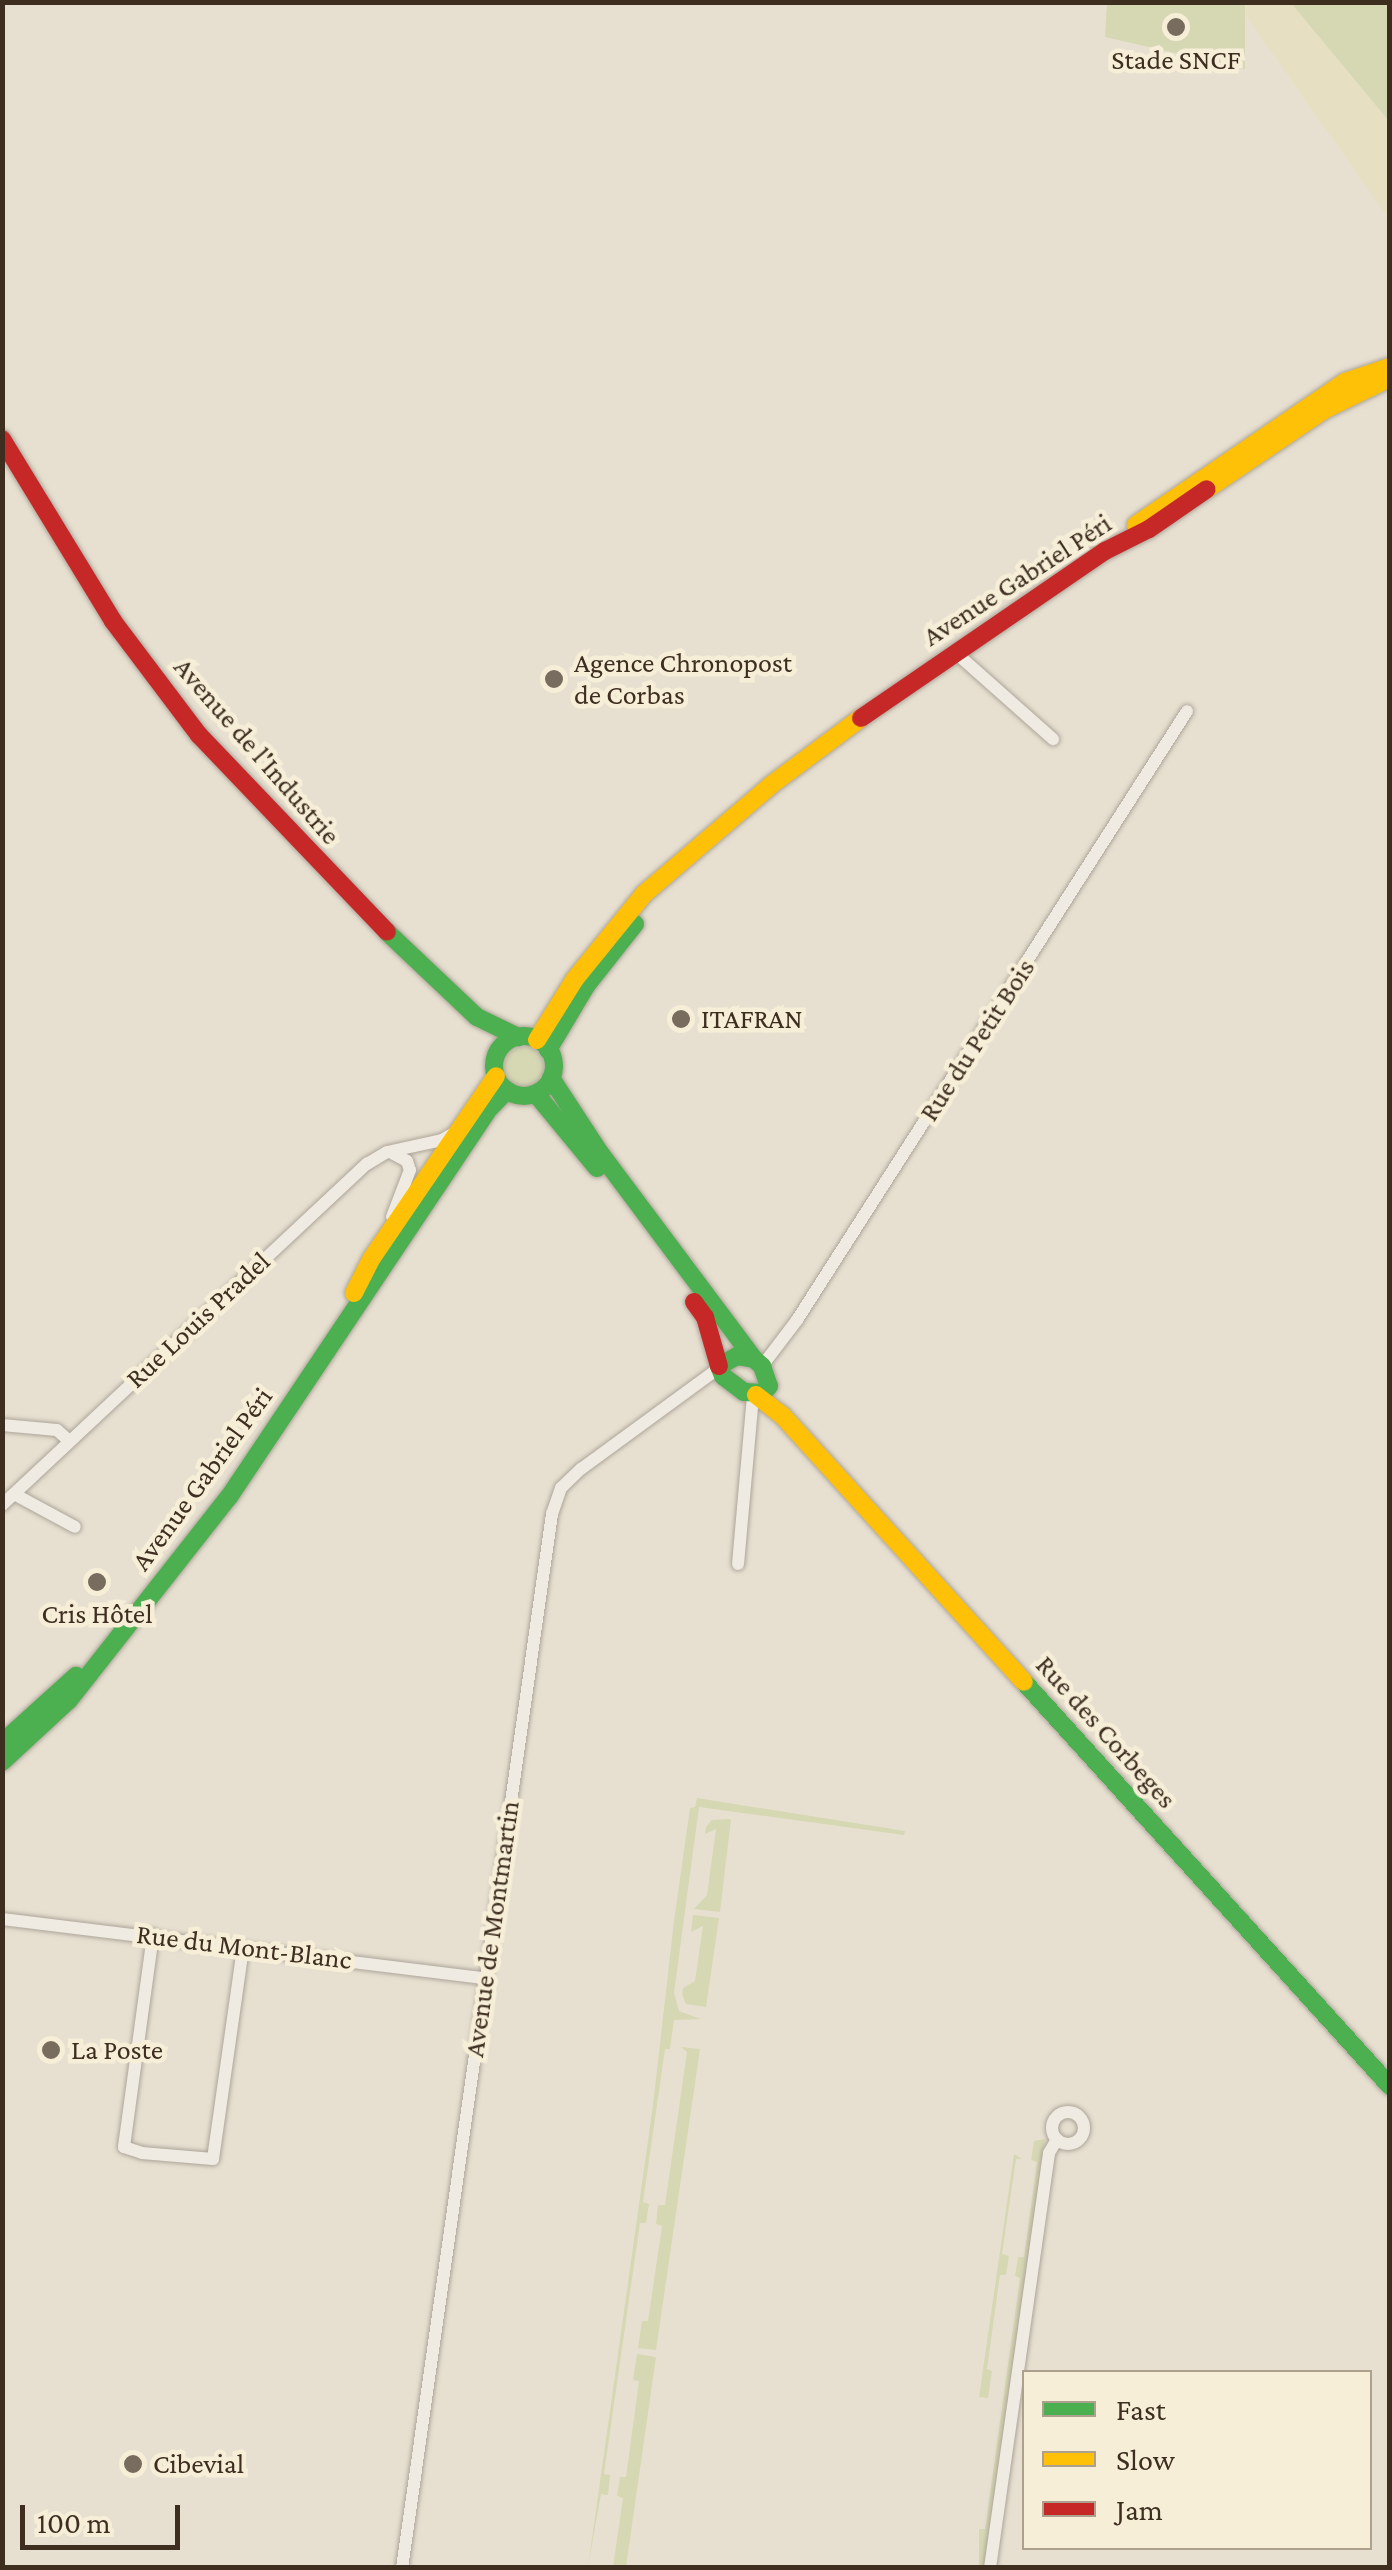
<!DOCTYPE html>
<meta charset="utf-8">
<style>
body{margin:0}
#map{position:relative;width:1392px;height:2570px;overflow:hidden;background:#e7e0d1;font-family:"Crimson Pro",serif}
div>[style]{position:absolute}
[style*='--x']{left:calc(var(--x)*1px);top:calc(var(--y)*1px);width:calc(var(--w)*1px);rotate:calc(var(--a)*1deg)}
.farmland>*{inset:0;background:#e6dfc2}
.green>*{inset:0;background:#d6d7b3}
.round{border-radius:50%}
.roads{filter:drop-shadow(0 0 2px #ada599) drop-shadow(0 0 2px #ada599)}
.street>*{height:12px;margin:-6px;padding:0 6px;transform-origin:6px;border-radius:6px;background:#efebe3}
.street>.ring{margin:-6px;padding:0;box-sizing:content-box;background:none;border:12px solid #efebe3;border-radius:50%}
.fast>*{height:18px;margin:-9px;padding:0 9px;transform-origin:9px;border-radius:9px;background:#4caf50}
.fast>.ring{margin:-9px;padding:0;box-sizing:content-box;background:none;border:18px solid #4caf50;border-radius:50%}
.slow>*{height:18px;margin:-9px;padding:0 9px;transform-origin:9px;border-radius:9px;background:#ffc107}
.jam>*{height:18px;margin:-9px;padding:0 9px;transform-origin:9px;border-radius:9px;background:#c62828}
.dots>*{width:28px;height:28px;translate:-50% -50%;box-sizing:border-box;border:5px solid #f7eed8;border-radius:50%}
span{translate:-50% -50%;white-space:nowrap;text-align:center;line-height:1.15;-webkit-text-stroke:9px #f7eed8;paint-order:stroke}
.poi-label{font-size:28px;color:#3d2e20}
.left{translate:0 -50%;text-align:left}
.street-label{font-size:28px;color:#3d2e20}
.frame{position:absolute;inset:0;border:5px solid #3d2e20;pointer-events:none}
.legend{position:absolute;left:1022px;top:2370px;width:350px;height:180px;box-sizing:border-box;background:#f7eed8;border:2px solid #ada18e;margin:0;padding:12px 18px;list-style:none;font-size:30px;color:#3d2e20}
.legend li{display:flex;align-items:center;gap:20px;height:50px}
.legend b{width:50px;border:2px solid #ada18e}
.scale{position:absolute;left:20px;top:2505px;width:160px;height:45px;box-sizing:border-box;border:5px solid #3d2e20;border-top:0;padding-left:12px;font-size:30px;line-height:35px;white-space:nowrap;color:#3d2e20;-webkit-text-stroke:8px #f7eed8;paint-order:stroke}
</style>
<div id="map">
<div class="farmland">
<i style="clip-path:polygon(1245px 3px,1291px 3px,1389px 121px,1389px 219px,1246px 16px)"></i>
</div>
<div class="green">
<i style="clip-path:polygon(1107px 3px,1245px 3px,1245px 69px,1105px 37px)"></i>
<i style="clip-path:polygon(1291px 3px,1389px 3px,1389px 121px)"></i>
<i class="round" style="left:504px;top:1047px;width:40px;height:40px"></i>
<i style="clip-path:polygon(697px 1798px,905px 1831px,904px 1835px,699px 1807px,674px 1993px,679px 2011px,701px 2019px,674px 2020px,670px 2049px,665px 2049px,643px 2202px,649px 2204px,646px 2223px,640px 2223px,604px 2474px,610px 2475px,608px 2495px,601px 2494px,588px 2567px,653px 2105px,674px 1921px,690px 1808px,695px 1807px)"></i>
<i style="clip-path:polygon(731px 1819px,720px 1912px,694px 1909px,707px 1895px,716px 1829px,705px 1834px,706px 1827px,712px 1820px)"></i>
<i style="clip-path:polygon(693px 1915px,719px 1918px,706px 2007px,686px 2004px,682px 1994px,683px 1988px,695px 1981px,703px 1926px,691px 1932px)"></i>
<i style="clip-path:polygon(681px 2047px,700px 2049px,656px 2350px,638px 2348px,642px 2321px,648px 2321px,662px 2226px,656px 2224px,658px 2205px,665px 2205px,687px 2052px)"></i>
<i style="clip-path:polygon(1045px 2139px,984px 2567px,979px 2567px,979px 2529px,985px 2529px,1020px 2278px,1015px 2276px,1018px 2257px,1024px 2257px,1037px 2162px,1031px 2160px,1034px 2141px)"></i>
<i style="clip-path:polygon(1014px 2154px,1022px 2159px,1016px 2159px,1002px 2254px,1009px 2256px,1006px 2275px,1000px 2275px,987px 2369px,992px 2371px,988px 2398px,979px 2397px)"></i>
<i style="clip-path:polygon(637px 2354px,656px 2357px,626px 2567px,613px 2567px,623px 2498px,617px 2496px,620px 2477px,626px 2477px,639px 2381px,633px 2380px)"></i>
</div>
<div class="roads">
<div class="street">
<i style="--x:956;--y:653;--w:130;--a:41.6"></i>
<i style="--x:390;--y:1152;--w:19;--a:28"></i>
<i style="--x:407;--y:1161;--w:9;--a:72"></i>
<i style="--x:410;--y:1170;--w:50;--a:111"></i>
<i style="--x:762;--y:1366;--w:58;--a:-52.7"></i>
<i style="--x:797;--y:1320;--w:723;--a:-57.36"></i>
<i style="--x:2;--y:1425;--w:55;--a:5.2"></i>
<i style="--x:57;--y:1430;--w:15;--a:42"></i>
<i style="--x:14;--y:1494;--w:69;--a:28.4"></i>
<i style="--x:2;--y:1505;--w:500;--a:-43.1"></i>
<i style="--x:367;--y:1164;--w:23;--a:-31"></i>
<i style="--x:387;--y:1152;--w:56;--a:-12.3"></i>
<i style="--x:442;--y:1140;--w:14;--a:-30"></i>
<i style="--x:738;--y:1564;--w:170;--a:-84.9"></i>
<i style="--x:2;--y:1919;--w:487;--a:7"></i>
<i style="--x:153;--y:1935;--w:214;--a:97.8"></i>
<i style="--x:124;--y:2147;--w:19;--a:18"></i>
<i style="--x:142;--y:2153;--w:71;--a:4.8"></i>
<i style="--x:213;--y:2159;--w:213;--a:-81.9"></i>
<i class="ring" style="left:1052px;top:2112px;width:20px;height:20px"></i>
<i style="--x:402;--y:2568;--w:1065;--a:-81.9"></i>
<i style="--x:552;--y:1514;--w:28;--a:-71"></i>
<i style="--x:561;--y:1488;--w:28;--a:-44"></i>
<i style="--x:581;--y:1469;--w:171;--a:-36.2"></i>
<i style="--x:990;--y:2568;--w:419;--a:-81.9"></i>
<i style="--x:1049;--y:2153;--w:16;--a:-60"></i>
</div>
<div class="fast">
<i style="--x:387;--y:932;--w:124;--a:43.4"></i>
<i style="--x:477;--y:1017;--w:46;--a:26"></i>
<i class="ring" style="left:494px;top:1036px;width:42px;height:42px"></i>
<i style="--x:548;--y:1050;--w:74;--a:-59.3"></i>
<i style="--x:586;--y:986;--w:79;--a:-51.7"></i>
<i style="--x:551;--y:1078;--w:90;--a:56.8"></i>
<i style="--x:600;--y:1153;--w:257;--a:53.2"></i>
<i style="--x:536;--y:1094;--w:96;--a:50.5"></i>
<i style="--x:737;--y:1356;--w:17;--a:10"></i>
<i style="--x:754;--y:1359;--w:11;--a:41"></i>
<i style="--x:762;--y:1366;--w:21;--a:71"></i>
<i style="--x:769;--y:1386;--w:9;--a:131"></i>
<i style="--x:763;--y:1393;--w:19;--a:-177"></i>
<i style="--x:744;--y:1392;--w:26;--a:-143"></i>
<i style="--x:723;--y:1376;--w:11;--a:-112"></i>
<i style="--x:719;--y:1366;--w:21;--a:-29"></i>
<i style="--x:1024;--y:1682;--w:545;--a:47.83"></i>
<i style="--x:2;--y:1743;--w:100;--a:-42.2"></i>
<i style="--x:2;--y:1762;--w:91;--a:-42.8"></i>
<i style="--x:69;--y:1700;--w:258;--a:-51.8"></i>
<i style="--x:229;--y:1497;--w:464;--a:-56.2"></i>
<i style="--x:487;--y:1111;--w:29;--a:-46"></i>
</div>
<div class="slow">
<i style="--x:1207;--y:489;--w:141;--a:-34"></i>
<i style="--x:1324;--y:410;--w:73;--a:-25.9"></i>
<i style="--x:1136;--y:525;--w:253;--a:-34.4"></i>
<i style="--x:1345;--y:382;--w:47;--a:-18.4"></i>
<i style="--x:537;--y:1040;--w:72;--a:-58.1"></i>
<i style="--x:575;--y:979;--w:109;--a:-50.9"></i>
<i style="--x:644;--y:894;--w:167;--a:-40.6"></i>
<i style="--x:771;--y:785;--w:112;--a:-36.7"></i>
<i style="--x:354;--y:1293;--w:39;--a:-63"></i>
<i style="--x:372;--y:1258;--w:220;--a:-55.7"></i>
<i style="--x:756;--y:1395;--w:33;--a:38"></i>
<i style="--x:782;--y:1415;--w:360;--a:47.8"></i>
</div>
<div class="jam">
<i style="--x:2;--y:439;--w:213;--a:58.6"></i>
<i style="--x:113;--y:621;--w:143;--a:53"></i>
<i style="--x:199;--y:735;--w:272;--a:46.3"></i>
<i style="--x:861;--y:718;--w:296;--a:-34.4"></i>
<i style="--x:1105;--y:551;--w:49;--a:-26.6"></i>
<i style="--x:1149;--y:529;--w:70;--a:-34.6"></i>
<i style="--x:694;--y:1302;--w:19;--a:54"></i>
<i style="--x:705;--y:1317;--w:51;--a:74.1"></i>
</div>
</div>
<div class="dots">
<i style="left:1176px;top:27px;background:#786c5e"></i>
<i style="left:554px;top:679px;background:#786c5e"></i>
<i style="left:681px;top:1019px;background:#786c5e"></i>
<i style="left:97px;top:1582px;background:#786c5e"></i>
<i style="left:51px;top:2050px;background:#786c5e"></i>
<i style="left:133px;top:2464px;background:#786c5e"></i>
</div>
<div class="poi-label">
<span style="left:1176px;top:60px">Stade SNCF</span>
<span class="left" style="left:574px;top:679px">Agence Chronopost<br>de Corbas</span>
<span class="left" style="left:701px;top:1019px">ITAFRAN</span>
<span style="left:97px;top:1614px">Cris Hôtel</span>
<span class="left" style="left:71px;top:2050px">La Poste</span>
<span class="left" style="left:153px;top:2464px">Cibevial</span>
</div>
<div class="street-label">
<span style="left:1017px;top:580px;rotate:-33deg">Avenue Gabriel Péri</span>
<span style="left:257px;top:751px;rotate:49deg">Avenue de l'Industrie</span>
<span style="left:977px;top:1040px;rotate:-57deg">Rue du Petit Bois</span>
<span style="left:198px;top:1320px;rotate:-43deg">Rue Louis Pradel</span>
<span style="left:202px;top:1479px;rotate:-54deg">Avenue Gabriel Péri</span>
<span style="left:1106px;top:1732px;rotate:48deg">Rue des Corbeges</span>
<span style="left:492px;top:1929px;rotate:-82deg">Avenue de Montmartin</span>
<span style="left:244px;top:1947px;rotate:7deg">Rue du Mont-Blanc</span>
</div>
<div class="frame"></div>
<ul class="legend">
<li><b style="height:12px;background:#4caf50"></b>Fast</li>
<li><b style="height:12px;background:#ffc107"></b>Slow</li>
<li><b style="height:12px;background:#c62828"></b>Jam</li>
</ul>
<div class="scale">100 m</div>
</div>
